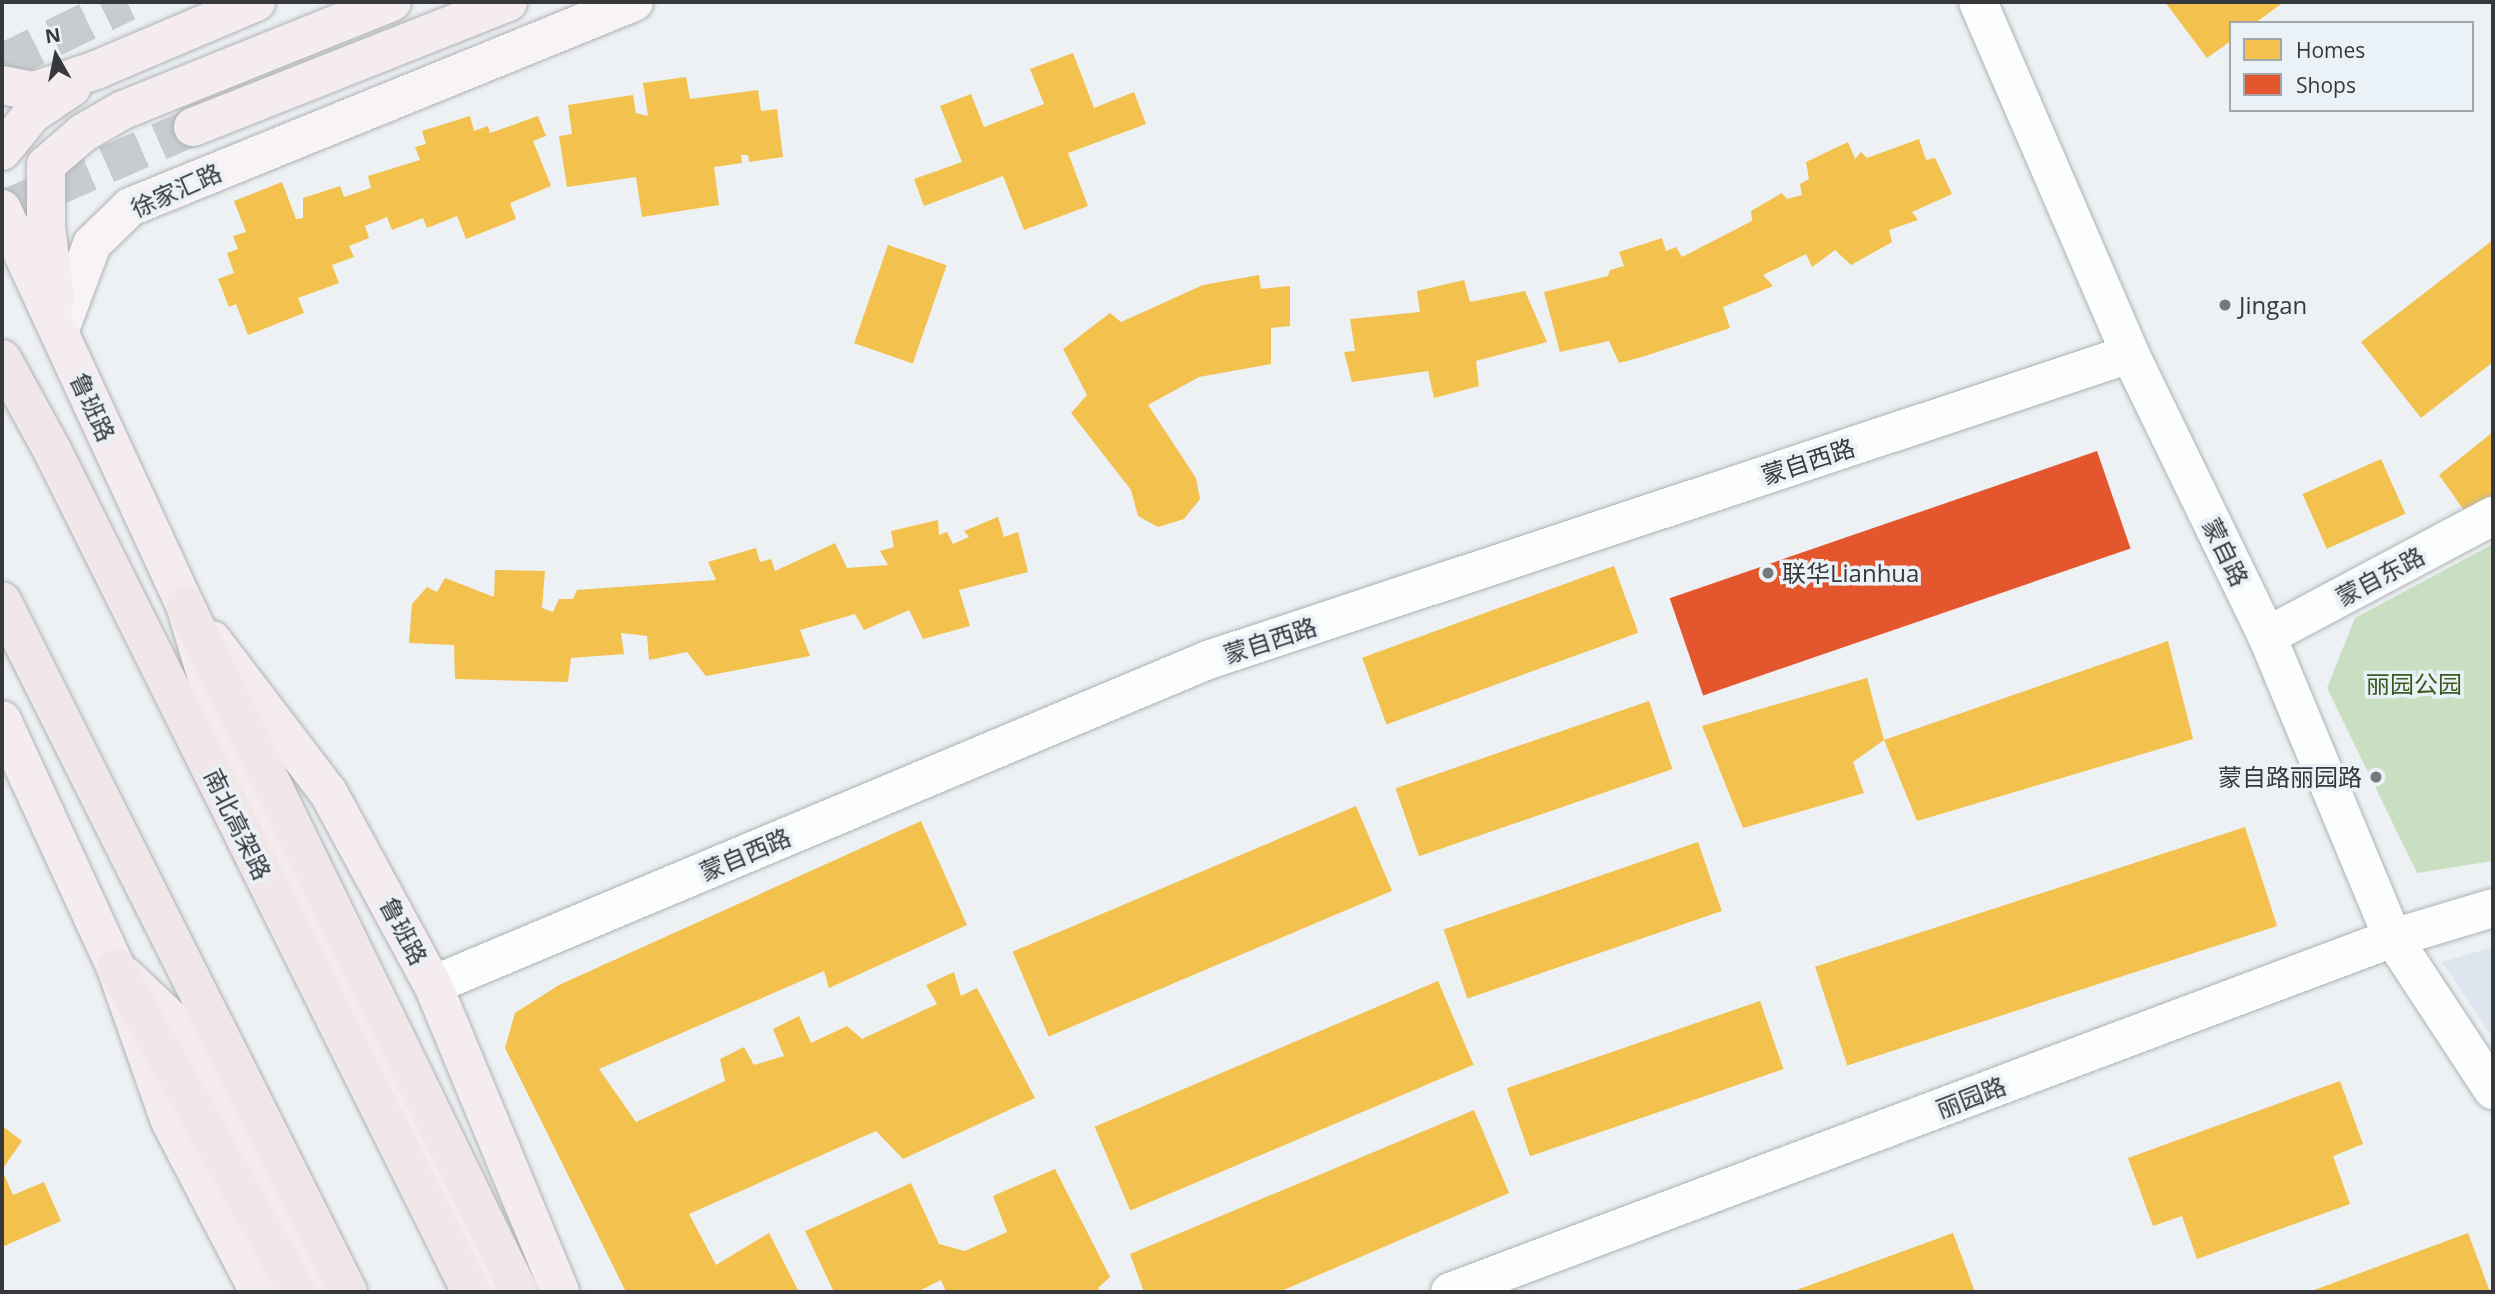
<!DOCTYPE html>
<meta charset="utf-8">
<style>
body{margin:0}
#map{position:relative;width:2495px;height:1294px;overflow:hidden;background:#edf1f4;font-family:"Open Sans","Noto Sans SC",sans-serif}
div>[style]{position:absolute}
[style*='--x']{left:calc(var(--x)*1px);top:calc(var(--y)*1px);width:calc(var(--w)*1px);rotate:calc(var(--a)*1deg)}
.built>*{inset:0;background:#dde6ee}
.green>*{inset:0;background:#cadec2}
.homes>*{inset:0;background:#f2c14e;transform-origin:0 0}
.shops>*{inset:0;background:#e4572e;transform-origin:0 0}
.primary-tunnel>*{height:38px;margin-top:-19px;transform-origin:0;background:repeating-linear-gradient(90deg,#c8cccf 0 38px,transparent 0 57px)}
.roads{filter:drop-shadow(0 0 2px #afb2b5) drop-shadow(0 0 2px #afb2b5)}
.minor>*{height:38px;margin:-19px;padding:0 19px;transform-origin:19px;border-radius:19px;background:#fcfdfd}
.tertiary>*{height:38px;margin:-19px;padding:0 19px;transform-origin:19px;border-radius:19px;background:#fcfdfd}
.secondary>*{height:38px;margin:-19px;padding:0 19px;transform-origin:19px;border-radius:19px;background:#f8f4f6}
.primary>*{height:38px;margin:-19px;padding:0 19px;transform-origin:19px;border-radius:19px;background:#f4ecee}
.trunk>*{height:38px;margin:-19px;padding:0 19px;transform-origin:19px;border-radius:19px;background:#f1e7e9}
.dots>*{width:19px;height:19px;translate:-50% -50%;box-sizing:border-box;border:4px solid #eaf1f7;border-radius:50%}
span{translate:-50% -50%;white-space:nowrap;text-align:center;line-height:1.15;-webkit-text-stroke:7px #eaf1f7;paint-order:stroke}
.street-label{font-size:24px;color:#36383b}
.poi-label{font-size:24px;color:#36383b}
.left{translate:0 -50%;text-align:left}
.right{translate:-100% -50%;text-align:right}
.park-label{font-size:24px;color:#385a20}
.frame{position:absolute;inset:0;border:4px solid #36383b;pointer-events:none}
.legend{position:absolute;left:2229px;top:21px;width:245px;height:91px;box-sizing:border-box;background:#eaf1f7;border:2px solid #a2a7ac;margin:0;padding:9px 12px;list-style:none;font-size:21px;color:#36383b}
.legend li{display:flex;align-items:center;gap:14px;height:35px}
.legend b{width:35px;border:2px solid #a2a7ac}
.north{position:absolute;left:21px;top:21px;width:70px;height:70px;-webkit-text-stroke:5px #eaf1f7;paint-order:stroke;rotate:351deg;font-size:19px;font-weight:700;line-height:28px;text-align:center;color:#36383b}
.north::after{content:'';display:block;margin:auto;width:24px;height:32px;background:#36383b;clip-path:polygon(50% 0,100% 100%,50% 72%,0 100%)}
</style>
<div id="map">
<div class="built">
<i style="clip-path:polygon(2493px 947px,2493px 1039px,2442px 962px)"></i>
</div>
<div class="green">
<i style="clip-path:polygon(2493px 544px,2493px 861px,2417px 873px,2327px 688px,2355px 618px)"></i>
</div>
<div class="homes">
<i style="clip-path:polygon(2165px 2px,2284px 2px,2255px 23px,2231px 23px,2231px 41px,2207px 58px)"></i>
<i style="clip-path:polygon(1073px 53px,1094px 108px,1134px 92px,1146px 124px,1068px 153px,1088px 206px,1024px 230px,1003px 176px,924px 206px,914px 179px,962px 162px,940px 106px,971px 94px,984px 127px,1044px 104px,1030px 69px)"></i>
<i style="clip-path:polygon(686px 77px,690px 99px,758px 90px,761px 111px,777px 109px,783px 157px,749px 162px,748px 155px,741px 155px,742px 163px,714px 167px,719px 205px,642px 217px,636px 177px,567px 187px,559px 136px,572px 134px,568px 105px,633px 95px,636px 113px,648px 116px,643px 83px)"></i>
<i style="clip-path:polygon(470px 116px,474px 131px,488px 126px,490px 133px,538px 116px,546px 136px,533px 141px,551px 186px,510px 203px,516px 219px,466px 239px,457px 216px,427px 228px,423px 218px,392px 230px,387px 217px,365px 226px,369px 238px,349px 246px,354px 257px,332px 265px,339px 283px,298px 298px,304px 313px,248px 335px,236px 304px,229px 307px,218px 279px,234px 273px,227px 253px,238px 249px,233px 236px,246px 232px,234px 201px,282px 182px,296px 219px,303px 218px,303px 198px,340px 186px,344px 197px,371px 188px,368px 176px,420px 160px,415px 147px,426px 144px,422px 131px)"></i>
<i style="clip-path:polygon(1919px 139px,1926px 160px,1935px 158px,1952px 194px,1912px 212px,1918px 220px,1889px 230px,1892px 242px,1851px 265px,1835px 250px,1812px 267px,1806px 254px,1763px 275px,1773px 286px,1723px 307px,1730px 328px,1642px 357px,1619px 363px,1609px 341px,1560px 352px,1544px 292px,1608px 276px,1610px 270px,1624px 266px,1619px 252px,1662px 238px,1666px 251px,1676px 247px,1682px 257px,1752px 221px,1751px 211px,1782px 193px,1787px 199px,1802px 195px,1800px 184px,1809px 179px,1806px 162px,1848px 142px,1855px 159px,1861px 152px,1867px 158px)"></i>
<i style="clip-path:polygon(2493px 240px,2493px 362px,2421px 418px,2361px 342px)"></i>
<i style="left:888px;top:245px;width:62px;height:104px;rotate:19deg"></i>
<i style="clip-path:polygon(1259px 275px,1261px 289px,1290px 286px,1290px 326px,1271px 328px,1271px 364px,1199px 377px,1148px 405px,1196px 478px,1200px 499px,1184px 519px,1158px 527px,1138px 516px,1131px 490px,1071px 413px,1087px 395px,1063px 349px,1110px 313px,1121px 322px,1203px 285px)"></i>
<i style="clip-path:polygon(1464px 280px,1470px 302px,1525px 291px,1547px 342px,1476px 361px,1479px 386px,1434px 398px,1428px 371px,1352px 382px,1344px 352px,1355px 351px,1350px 319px,1420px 312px,1417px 291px)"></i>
<i style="clip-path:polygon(2493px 432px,2493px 497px,2466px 513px,2439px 475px)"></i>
<i style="left:2381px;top:459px;width:60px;height:86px;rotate:66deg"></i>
<i style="clip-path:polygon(998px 517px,1004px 537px,1018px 532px,1028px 572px,959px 590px,970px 626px,923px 639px,909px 610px,864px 630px,855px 614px,800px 630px,810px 656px,706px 676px,687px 652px,649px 660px,647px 636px,621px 633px,624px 654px,571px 658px,568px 682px,455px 679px,454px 645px,409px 643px,412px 604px,427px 587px,437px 592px,445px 578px,494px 597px,495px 570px,545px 571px,542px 608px,553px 612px,559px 599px,573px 599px,577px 590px,716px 580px,708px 562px,756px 548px,760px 562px,771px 559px,775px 571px,835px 543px,847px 568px,888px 565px,880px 551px,894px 547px,891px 531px,938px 520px,939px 535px,947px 532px,953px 544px,969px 537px,964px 531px)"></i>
<i style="left:1614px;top:566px;width:71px;height:268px;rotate:70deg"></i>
<i style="clip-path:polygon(2168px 641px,2193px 739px,1917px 821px,1884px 740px)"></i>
<i style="clip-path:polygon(1867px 678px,1884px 740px,1853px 762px,1864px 793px,1743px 828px,1702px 726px)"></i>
<i style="left:1649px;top:701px;width:72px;height:268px;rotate:71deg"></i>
<i style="left:1356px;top:806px;width:92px;height:373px;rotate:67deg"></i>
<i style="clip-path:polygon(921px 821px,967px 925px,829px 988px,824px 971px,599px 1069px,636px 1122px,725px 1081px,720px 1059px,744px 1047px,754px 1065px,784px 1056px,773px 1029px,799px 1016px,811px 1043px,847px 1026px,862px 1039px,937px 1004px,926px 985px,954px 972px,961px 996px,977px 988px,1035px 1098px,903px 1159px,876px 1131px,689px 1214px,716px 1265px,769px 1233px,799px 1292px,626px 1292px,505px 1048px,515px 1013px,559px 985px)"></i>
<i style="left:2245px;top:827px;width:104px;height:452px;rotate:72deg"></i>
<i style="left:1698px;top:842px;width:73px;height:269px;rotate:71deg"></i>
<i style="left:1438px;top:981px;width:91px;height:373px;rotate:67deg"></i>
<i style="left:1760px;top:1001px;width:72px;height:268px;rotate:71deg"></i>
<i style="clip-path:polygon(2340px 1081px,2363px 1144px,2333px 1156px,2350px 1204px,2197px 1259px,2182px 1216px,2153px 1226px,2128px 1158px)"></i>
<i style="clip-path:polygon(1474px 1110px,1509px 1193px,1279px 1292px,1144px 1292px,1130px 1254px)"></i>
<i style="clip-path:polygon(2px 1126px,22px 1141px,2px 1170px,13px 1195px,44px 1182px,61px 1221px,2px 1247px)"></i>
<i style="clip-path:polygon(1055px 1169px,1110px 1277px,1098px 1288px,1100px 1292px,946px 1292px,941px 1280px,917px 1292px,834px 1292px,805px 1231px,911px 1183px,939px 1244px,965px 1251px,1007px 1232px,993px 1196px)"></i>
<i style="clip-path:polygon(1953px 1233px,1975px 1292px,1791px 1292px)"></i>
<i style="clip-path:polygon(2468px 1233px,2490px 1292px,2309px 1292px)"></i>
</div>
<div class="shops">
<i style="left:2097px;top:451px;width:103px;height:452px;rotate:71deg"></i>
</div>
<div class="primary-tunnel">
<i style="--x:2;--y:63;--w:139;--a:-26"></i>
<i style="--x:2;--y:210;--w:208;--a:-23.5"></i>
</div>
<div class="roads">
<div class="minor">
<i style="--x:2267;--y:636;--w:256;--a:-28"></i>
<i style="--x:433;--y:985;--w:840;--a:-22.75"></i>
<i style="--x:1208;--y:660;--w:971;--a:-18.36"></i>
<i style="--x:1450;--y:1292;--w:1007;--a:-20.58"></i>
<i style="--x:2393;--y:938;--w:104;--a:-16.7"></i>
</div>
<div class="tertiary">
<i style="--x:1978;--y:2;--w:383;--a:66.6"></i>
<i style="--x:2130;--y:354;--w:314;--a:64.1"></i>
<i style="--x:2267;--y:636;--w:327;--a:67.4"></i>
<i style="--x:2393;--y:938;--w:182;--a:56.7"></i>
</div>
<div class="secondary">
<i style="--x:59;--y:332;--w:94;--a:-69.4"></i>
<i style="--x:92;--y:244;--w:53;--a:-44.2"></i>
<i style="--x:130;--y:207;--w:544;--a:-22.13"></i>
</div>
<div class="primary">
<i style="--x:2;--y:85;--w:33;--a:11"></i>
<i style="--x:34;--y:91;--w:65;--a:-18.7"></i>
<i style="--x:96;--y:70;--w:174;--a:-23"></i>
<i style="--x:193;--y:127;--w:339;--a:-21.6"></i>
<i style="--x:2;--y:151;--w:48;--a:-51"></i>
<i style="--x:32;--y:114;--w:48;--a:-34"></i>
<i style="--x:2;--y:209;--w:436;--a:65.2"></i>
<i style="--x:185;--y:605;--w:135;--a:73.2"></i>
<i style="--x:224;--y:734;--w:621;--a:63.93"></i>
<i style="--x:55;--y:299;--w:73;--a:-97.1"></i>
<i style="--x:46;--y:227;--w:62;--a:-90"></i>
<i style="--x:46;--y:165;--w:49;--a:-40.9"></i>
<i style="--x:83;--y:133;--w:46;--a:-29.9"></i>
<i style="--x:123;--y:110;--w:290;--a:-21.9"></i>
<i style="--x:212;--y:640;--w:191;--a:52.7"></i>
<i style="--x:328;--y:792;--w:220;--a:61.5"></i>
<i style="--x:433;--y:985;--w:332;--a:67.5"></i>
<i style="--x:2;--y:720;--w:273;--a:65.3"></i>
<i style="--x:116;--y:968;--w:162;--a:70.6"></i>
<i style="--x:170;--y:1121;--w:193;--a:62.5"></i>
<i style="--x:125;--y:976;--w:77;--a:43.4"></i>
<i style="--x:181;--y:1029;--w:299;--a:61.5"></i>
</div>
<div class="trunk">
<i style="--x:2;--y:359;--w:104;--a:61.2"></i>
<i style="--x:52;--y:450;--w:940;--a:63.54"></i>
<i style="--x:2;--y:601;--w:773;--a:63.4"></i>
<i style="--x:185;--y:605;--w:764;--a:64.07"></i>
<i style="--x:116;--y:968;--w:372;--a:60.7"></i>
</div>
</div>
<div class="dots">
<i style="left:2225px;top:305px;background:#76797c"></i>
<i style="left:1768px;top:573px;background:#76797c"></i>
<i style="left:2376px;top:777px;background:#76797c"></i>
</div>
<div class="street-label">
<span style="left:176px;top:190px;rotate:-24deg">徐家汇路</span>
<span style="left:93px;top:407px;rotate:65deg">鲁班路</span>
<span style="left:1808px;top:461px;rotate:-18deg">蒙自西路</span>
<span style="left:2226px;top:552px;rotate:64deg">蒙自路</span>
<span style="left:2380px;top:576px;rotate:-28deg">蒙自东路</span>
<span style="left:1270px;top:640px;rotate:-18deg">蒙自西路</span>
<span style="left:238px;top:824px;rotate:64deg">南北高架路</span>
<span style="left:745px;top:854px;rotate:-23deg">蒙自西路</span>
<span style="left:404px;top:931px;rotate:62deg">鲁班路</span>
<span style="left:1971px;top:1097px;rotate:-21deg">丽园路</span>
</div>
<div class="poi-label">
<span class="left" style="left:2239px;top:305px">Jingan</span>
<span class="left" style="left:1782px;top:573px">联华Lianhua</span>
<span class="right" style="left:2362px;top:777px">蒙自路丽园路</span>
</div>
<div class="park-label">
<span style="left:2414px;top:684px">丽园公园</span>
</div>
<div class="frame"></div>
<ul class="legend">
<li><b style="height:19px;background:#f2c14e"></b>Homes</li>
<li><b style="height:19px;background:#e4572e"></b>Shops</li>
</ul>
<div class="north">N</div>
</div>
